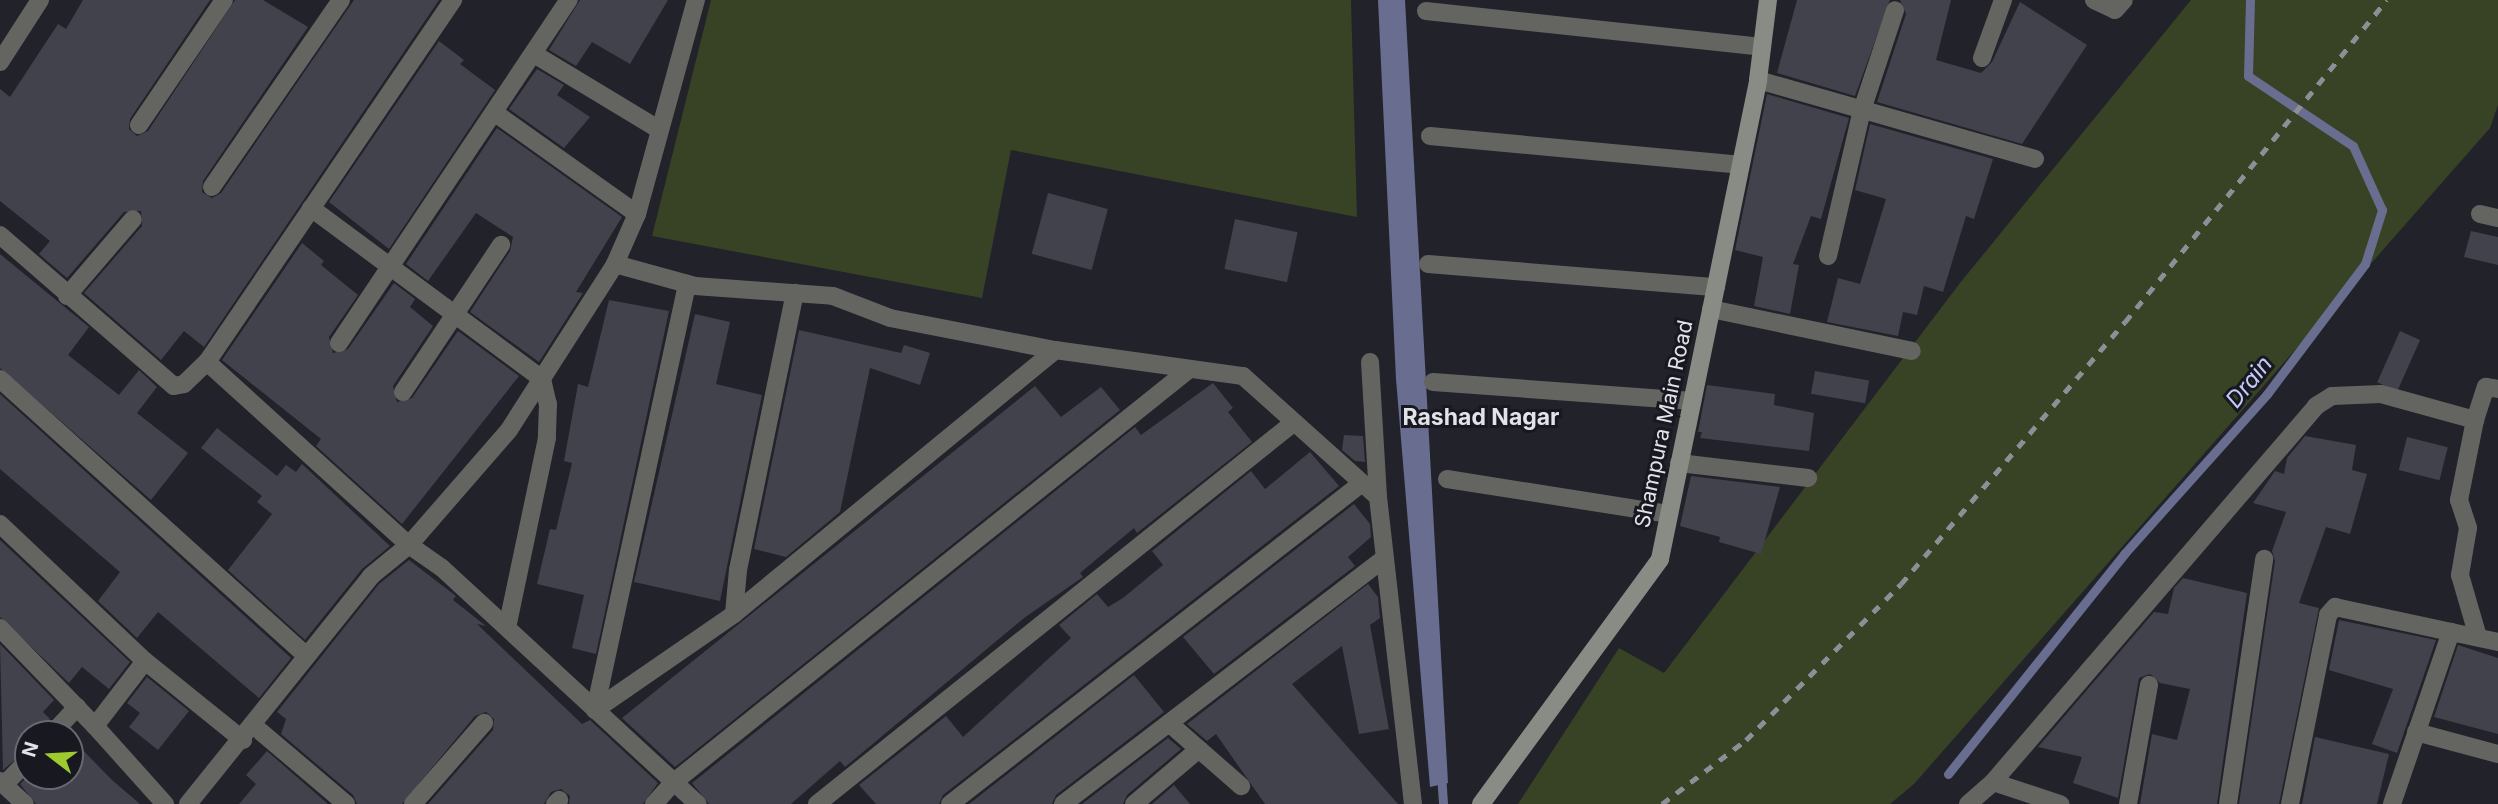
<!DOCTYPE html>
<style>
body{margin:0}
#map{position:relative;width:2498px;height:804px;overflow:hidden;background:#21222a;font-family:Inter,sans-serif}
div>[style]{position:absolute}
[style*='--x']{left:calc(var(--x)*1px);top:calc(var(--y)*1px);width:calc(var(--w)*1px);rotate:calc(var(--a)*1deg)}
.green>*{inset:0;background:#384225}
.water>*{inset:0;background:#696d90}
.stream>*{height:9px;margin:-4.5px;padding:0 4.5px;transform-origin:4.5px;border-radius:4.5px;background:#696d90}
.building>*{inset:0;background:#41424b;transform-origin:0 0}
.street>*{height:18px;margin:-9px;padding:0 9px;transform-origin:9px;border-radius:9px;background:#646561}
.secondary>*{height:18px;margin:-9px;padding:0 9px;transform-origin:9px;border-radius:9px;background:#898c85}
.rail>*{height:5px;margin-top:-2.5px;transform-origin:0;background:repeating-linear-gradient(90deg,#8e8f96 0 9px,transparent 0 18px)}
span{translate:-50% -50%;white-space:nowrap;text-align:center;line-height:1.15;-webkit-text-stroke:6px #171820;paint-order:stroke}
.street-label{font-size:21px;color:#e2e3e9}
.water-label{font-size:23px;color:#c5cafb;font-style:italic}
.neighbourhood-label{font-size:23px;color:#e2e3e9;font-weight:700}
.north{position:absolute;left:14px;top:720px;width:70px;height:70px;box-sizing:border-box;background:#171820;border:2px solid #686970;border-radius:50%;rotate:287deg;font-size:19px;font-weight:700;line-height:28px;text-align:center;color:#e2e3e9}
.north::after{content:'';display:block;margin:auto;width:24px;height:32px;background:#9fca2d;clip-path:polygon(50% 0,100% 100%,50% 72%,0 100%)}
</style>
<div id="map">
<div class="green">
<i style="clip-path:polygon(711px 0,1351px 0,1357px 217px,1011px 150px,982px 298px,652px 236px)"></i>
<i style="clip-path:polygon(2191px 0,2498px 0,2498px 105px,2490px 128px,1914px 784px,1890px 804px,1518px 804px,1619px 648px,1664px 673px,1960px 283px)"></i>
</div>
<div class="water">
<i style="clip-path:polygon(1378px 0,1405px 0,1448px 783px,1430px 787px,1396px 379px)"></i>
</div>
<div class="stream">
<i style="--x:1441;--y:774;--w:30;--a:86"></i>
<i style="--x:1948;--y:774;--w:282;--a:-51.3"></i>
<i style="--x:2124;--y:554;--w:215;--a:-48.2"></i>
<i style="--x:2267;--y:394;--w:163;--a:-53"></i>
<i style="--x:2365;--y:264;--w:57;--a:-72.5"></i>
<i style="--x:2382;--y:210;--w:70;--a:-114.4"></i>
<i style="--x:2353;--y:146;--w:126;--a:-146.3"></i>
<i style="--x:2248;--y:76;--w:76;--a:-88.5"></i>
</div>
<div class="building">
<i style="clip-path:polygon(83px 0,210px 0,130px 119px,129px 129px,137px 136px,148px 131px,235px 0,263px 0,308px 27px,203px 181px,202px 192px,212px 198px,221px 193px,354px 0,439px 0,204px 347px,184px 331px,161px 360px,84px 293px,142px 226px,141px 211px,124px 212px,67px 278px,39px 254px,50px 241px,0 201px,0 89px,10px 97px,58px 24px,66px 29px)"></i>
<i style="clip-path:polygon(580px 0,668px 0,630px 64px,592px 42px,576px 66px,549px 50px)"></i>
<i style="clip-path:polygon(1797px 0,1890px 0,1855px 96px,1777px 73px)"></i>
<i style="clip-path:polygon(1900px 0,1951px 0,1936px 60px,1981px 73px,1992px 62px,2020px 2px,2087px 45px,2022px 144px,1877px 102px,1906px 14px)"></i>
<i style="clip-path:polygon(439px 41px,464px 60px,460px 64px,495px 90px,389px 249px,329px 202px)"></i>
<i style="clip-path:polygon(537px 69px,564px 85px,557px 95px,590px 117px,564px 148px,509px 109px)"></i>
<i style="clip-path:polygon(1767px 94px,1849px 118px,1821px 219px,1811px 216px,1793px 264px,1799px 265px,1790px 314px,1754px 306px,1763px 257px,1735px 250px)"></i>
<i style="clip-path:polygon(1870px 124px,1993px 159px,1974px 219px,1966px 216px,1943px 292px,1924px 286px,1917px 315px,1903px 312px,1898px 336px,1827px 322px,1838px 278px,1860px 284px,1886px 199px,1855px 190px)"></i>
<i style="clip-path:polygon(497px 128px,622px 217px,576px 292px,583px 293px,539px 362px,470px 312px,510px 251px,513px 237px,476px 213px,428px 281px,406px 264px)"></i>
<i style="left:1048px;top:193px;width:62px;height:63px;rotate:15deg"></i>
<i style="left:1235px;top:219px;width:64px;height:51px;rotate:12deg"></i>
<i style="clip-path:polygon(2471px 231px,2498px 237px,2498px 265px,2464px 257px)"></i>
<i style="clip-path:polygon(302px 243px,324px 261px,321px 265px,358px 295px,329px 337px,333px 353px,348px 349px,394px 283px,415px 299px,410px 307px,433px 326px,393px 386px,397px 402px,412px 398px,458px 331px,519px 376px,402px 524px,316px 446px,321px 439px,222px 360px)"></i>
<i style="clip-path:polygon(0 254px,89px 327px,68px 355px,119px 395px,139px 370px,157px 387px,137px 413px,188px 453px,151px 500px,0 368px)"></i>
<i style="clip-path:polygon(609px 300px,669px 311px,596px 654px,572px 648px,584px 595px,537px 584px,550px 529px,556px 530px,572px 463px,564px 461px,578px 384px,588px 387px)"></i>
<i style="clip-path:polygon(695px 314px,730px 322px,716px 384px,762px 395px,720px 601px,634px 582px)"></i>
<i style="clip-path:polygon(799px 330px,901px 353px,904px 345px,930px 353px,920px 385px,870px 368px,840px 512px,786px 557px,754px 549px)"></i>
<i style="left:2400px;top:331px;width:22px;height:56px;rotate:24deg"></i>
<i style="left:1815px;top:371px;width:55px;height:23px;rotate:10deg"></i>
<i style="clip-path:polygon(1213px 383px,1233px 408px,1228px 412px,1252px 442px,1137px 533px,1134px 528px,1080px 573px,1083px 577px,1024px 618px,845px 767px,840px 761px,791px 804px,709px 804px,692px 783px,1135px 427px,1141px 435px)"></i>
<i style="clip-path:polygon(1707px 385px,1775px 394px,1774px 405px,1814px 413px,1809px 451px,1700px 438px,1702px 432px,1698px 432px)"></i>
<i style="clip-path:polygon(1035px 386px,1061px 417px,1101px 387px,1120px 410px,675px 767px,622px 718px)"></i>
<i style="clip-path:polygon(0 394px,291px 658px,259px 698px,158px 612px,137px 638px,98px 601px,120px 572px,0 469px)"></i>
<i style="clip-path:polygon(217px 428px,277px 476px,286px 465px,296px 472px,302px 464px,390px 546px,362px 569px,305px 640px,228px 570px,272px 514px,257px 502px,262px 496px,201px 448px)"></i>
<i style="clip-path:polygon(1344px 435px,1363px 436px,1365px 462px,1355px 461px,1342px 450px)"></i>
<i style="clip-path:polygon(2305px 436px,2356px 445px,2352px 470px,2367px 474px,2350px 534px,2326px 527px,2299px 603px,2319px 608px,2279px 804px,2239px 804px,2275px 561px,2272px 551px,2286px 512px,2253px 503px,2275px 471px,2284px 474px,2287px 458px)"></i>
<i style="left:2407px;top:437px;width:42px;height:34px;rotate:14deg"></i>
<i style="clip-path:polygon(1310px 452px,1339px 486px,943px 795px,939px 804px,876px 804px,859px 785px,946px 716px,963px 737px,1071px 638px,1059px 625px,1097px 594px,1108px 607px,1123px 598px,1163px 565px,1152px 551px,1251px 471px,1265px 489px)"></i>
<i style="clip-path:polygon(1691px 476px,1780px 487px,1761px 554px,1719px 542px,1720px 537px,1680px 526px)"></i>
<i style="clip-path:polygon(1354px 504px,1370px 524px,1371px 537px,1348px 557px,1355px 566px,1214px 674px,1183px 637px)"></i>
<i style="clip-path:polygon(0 540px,130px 662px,109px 689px,82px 667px,69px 683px,0 617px)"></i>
<i style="clip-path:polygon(409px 560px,456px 596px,453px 600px,486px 626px,477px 624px,582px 724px,590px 720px,658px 783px,643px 804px,569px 804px,570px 796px,561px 789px,551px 792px,544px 804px,428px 804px,493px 730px,494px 719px,486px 712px,475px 716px,402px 804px,357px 804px,353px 795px,281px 734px,286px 719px,277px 712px,379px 584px)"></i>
<i style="clip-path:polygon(2183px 578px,2247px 593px,2217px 804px,2140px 804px,2152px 734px,2177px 740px,2190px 689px,2160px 683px,2150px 674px,2139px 678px,2118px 798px,2073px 783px,2082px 757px,2038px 747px,2154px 612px,2168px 614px,2174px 588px)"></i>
<i style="clip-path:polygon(1368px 584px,1378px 597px,1380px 618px,1370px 625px,1389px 729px,1359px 734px,1342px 646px,1292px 684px,1398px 804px,1265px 804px,1216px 734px,1207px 741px,1187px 724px)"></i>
<i style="clip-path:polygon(2339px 620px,2436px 640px,2397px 753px,2372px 744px,2393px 689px,2329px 670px)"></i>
<i style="clip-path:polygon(0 644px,54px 700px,43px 712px,50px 719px,41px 734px,28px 734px,28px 749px,3px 770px)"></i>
<i style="clip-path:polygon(2458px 645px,2498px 658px,2498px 734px,2434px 717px)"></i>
<i style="clip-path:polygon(1134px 675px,1164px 712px,1056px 795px,1052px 804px,969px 804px)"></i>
<i style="clip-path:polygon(147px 677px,189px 711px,158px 750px,129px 727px,140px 713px,127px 703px)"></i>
<i style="clip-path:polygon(70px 737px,112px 780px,140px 804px,36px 804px,20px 784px,28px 776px,70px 776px)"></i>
<i style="clip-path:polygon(2315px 737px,2389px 754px,2377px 804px,2302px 804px)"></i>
<i style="clip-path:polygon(1168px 738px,1181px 749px,1127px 795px,1123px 804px,1082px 804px)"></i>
<i style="clip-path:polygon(267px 751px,328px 804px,239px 804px,256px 784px,246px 775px)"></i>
<i style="clip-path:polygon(1174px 785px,1190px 804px,1152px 804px)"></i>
</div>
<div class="street">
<i style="--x:2094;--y:0;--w:23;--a:25"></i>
<i style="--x:2115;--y:10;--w:13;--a:-48"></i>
<i style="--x:1426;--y:11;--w:338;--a:6.1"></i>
<i style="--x:534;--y:54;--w:147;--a:31.1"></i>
<i style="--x:1982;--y:58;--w:62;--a:-70.1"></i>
<i style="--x:0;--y:62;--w:74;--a:-57.2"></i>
<i style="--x:1758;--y:80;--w:288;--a:15.9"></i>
<i style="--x:495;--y:113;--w:174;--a:35.4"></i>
<i style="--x:139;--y:125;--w:151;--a:-55.8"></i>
<i style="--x:1430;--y:136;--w:311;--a:5.3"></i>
<i style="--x:212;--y:187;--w:227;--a:-55.4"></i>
<i style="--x:311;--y:208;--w:287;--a:36.5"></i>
<i style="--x:542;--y:379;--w:26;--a:77"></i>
<i style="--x:548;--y:404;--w:34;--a:92"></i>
<i style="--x:547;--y:438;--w:193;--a:101.9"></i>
<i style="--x:2480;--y:214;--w:18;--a:13"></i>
<i style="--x:0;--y:235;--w:230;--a:41"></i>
<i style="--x:174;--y:386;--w:10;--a:-11"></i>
<i style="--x:184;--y:384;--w:32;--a:-44"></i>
<i style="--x:207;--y:362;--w:438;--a:-55.8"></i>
<i style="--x:1828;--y:256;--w:150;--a:-76.9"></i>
<i style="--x:1862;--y:110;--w:105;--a:-71.7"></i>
<i style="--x:615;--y:264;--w:55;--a:-66.3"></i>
<i style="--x:637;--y:214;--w:222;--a:-74.6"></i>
<i style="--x:1428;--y:264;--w:289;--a:4.6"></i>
<i style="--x:67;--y:296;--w:101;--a:-49.4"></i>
<i style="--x:1711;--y:309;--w:205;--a:11.8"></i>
<i style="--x:339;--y:343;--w:413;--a:-56.2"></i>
<i style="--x:207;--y:362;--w:273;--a:42.2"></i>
<i style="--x:409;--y:545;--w:152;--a:-49"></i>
<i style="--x:509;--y:430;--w:197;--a:-57.4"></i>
<i style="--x:615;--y:264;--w:83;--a:15.4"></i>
<i style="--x:695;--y:286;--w:138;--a:4.1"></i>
<i style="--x:833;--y:296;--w:61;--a:21.1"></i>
<i style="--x:890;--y:318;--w:168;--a:11"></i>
<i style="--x:1055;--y:350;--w:190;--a:7.9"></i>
<i style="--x:1243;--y:376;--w:181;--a:41.9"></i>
<i style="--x:1378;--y:497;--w:309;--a:83.5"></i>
<i style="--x:1370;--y:362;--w:135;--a:86.6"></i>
<i style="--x:0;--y:379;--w:411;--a:42.1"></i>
<i style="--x:1433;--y:382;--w:260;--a:4.2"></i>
<i style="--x:403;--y:392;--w:177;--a:-56.3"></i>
<i style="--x:2475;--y:420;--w:82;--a:101.3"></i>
<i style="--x:2459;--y:500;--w:29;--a:72"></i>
<i style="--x:2468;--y:528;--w:48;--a:99.7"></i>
<i style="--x:2460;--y:575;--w:65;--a:73.8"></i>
<i style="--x:1679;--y:463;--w:130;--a:6.6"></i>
<i style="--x:1447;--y:479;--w:225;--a:9"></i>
<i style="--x:0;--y:524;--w:199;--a:43.4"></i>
<i style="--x:145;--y:661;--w:126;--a:38.9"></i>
<i style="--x:734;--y:614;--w:44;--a:-84.8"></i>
<i style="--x:738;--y:570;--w:283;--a:-78.4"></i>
<i style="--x:0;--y:628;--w:136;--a:45.9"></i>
<i style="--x:95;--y:726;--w:82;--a:-52.4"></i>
<i style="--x:595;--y:710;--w:169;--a:-34.6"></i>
<i style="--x:734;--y:614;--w:416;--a:-39.4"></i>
<i style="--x:595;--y:710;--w:436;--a:-77.8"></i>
<i style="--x:1169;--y:723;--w:96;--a:41.2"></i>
<i style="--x:253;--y:725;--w:122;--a:40.3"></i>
<i style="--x:95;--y:726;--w:105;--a:48.1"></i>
<i style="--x:2416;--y:732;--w:85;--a:15"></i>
<i style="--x:52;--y:734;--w:37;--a:-47"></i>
<i style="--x:0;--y:781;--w:34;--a:43"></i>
<i style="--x:1993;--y:782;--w:496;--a:-49.3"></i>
<i style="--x:2316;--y:406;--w:19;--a:-32"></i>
<i style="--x:2332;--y:396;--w:49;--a:-2.3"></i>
<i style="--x:2381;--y:394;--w:98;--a:15.5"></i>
<i style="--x:2475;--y:420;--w:35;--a:-72"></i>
<i style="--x:2486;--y:387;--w:12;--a:9"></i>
<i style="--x:4;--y:785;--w:35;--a:-46"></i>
<i style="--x:188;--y:804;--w:292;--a:-51.2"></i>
<i style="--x:371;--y:576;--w:49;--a:-39.2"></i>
<i style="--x:409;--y:545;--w:40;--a:34.9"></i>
<i style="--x:442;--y:568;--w:348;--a:42.7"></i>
<i style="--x:413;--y:804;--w:108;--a:-48.8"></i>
<i style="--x:555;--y:804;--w:6;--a:-45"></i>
<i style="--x:654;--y:804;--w:30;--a:-48"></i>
<i style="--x:674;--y:782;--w:657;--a:-38.7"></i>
<i style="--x:817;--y:804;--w:610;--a:-38.67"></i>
<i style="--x:950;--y:804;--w:522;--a:-37.92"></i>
<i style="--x:1063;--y:804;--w:403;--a:-37.4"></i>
<i style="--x:1134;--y:804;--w:85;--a:-40.2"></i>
<i style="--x:1968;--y:804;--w:33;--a:-41"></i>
<i style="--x:1993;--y:782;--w:71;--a:18.2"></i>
<i style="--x:2128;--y:804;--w:121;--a:-80"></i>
<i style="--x:2228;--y:804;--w:248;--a:-81.6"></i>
<i style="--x:2290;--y:804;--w:193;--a:-78.6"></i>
<i style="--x:2328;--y:615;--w:11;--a:-49"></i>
<i style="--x:2335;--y:607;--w:119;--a:12.2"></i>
<i style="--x:2392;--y:804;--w:182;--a:-71.1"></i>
<i style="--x:2451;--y:632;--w:48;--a:12"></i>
</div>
<div class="secondary">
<i style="--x:1481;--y:804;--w:303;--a:-53.8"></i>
<i style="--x:1660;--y:559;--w:489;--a:-78.4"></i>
<i style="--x:1758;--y:80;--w:81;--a:-82.9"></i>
</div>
<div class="rail">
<i style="--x:1662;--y:804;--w:106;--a:-37.3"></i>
<i style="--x:1746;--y:740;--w:220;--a:-45.2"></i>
<i style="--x:1901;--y:584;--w:345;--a:-49.5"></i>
<i style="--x:2125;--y:322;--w:415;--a:-50.9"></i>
</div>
<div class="street-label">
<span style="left:1664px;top:424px;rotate:-78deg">Shampura Main Road</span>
</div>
<div class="water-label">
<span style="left:2249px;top:382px;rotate:-51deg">Drain</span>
</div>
<div class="neighbourhood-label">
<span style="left:1481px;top:417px">Rashad Nagar</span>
</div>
<div class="north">N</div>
</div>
